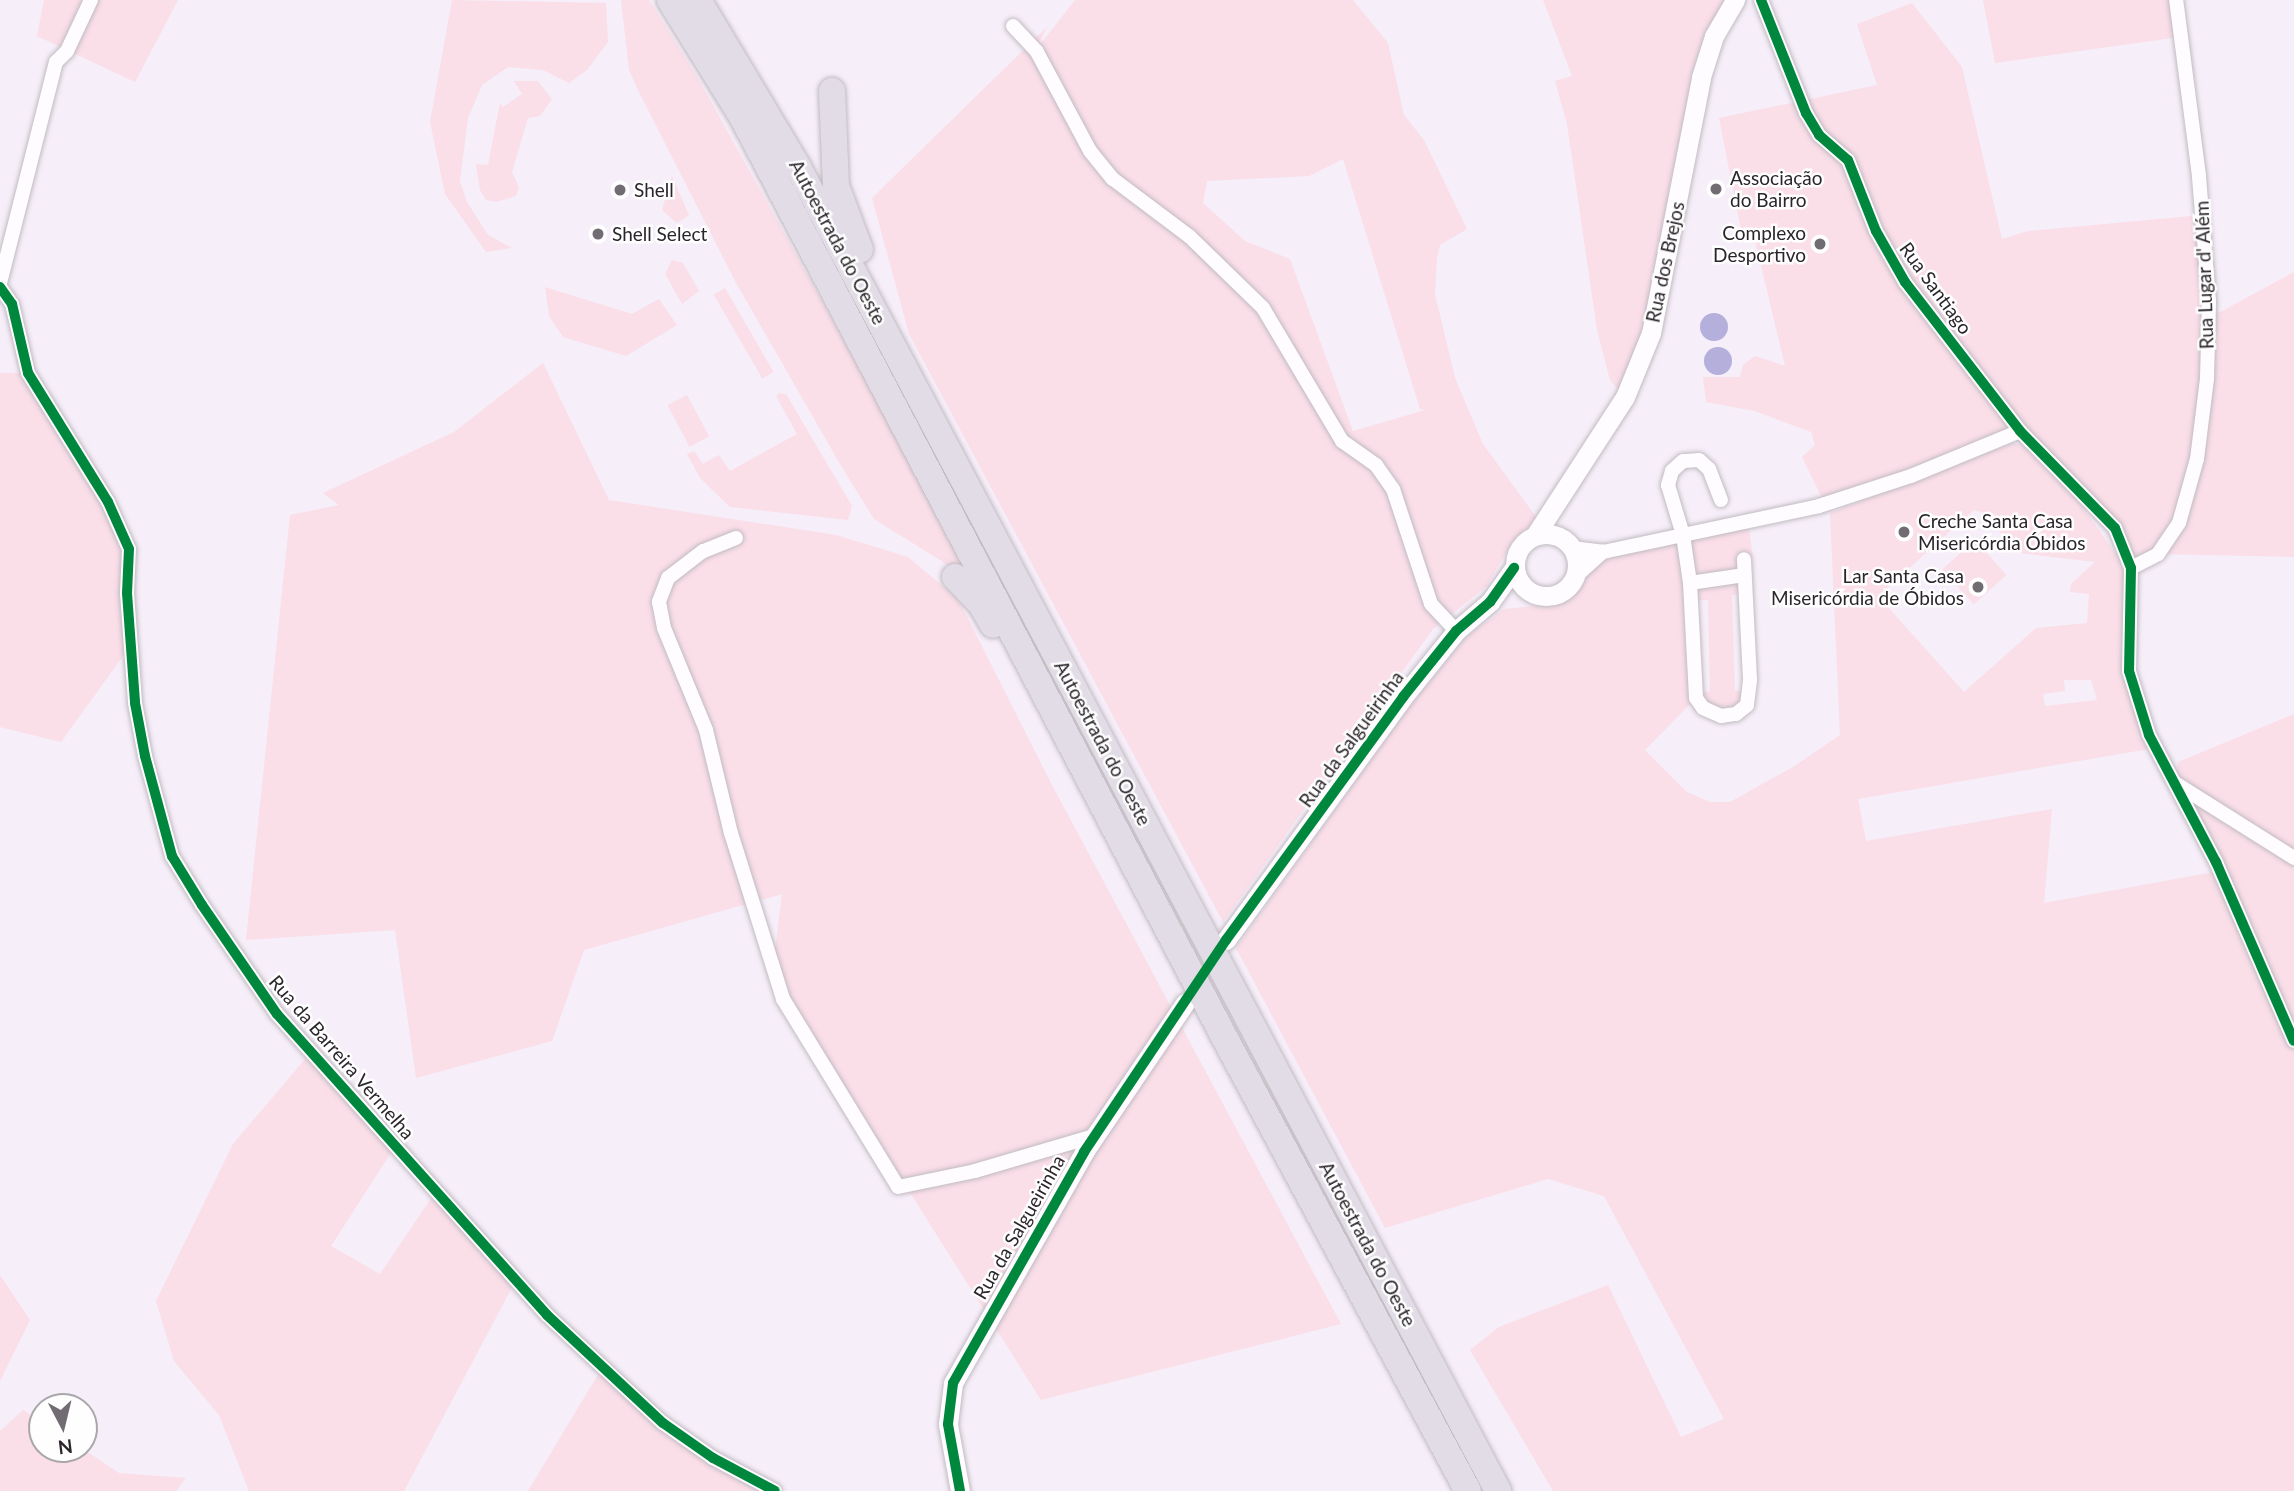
<!DOCTYPE html>
<meta charset="utf-8">
<style>
body{margin:0}
#map{position:relative;width:2294px;height:1491px;overflow:hidden;background:#f6eef8;font-family:Lato,sans-serif}
div>[style]{position:absolute}
[style*='--x']{left:calc(var(--x)*1px);top:calc(var(--y)*1px);width:calc(var(--w)*1px);rotate:calc(var(--a)*1deg)}
.green>*{inset:0;background:#fadee8;transform-origin:0 0}
.water>*{inset:0;background:#b5afdc}
.round{border-radius:50%}
.roads{filter:drop-shadow(0 0 2px #c1bbc2) drop-shadow(0 0 2px #c1bbc2)}
.street>*{height:14px;margin:-7px;padding:0 7px;transform-origin:7px;border-radius:7px;background:#fefcfe}
.secondary>*{height:19px;margin:-9.5px;padding:0 9.5px;transform-origin:9.5px;border-radius:9.5px;background:#fefcfe}
.secondary>.ring{margin:-9.5px;padding:0;box-sizing:content-box;background:none;border:19px solid #fefcfe;border-radius:50%}
.highway>*{height:26px;margin:-13px;padding:0 13px;transform-origin:13px;border-radius:13px;background:#e2dce7}
.cycleway>*{height:10px;margin:-5px;padding:0 5px;transform-origin:5px;border-radius:5px;background:#00873e}
.dots>*{width:19px;height:19px;translate:-50% -50%;box-sizing:border-box;border:4px solid #fefefe;border-radius:50%}
span{translate:-50% -50%;white-space:nowrap;text-align:center;line-height:1.15;-webkit-text-stroke:5px #fefefe;paint-order:stroke}
.poi-label{font-size:19px;color:#2a252a}
.left{translate:0 -50%;text-align:left}
.right{translate:-100% -50%;text-align:right}
.street-label{font-size:19px;color:#2a252a}
.north{position:absolute;left:28px;top:1393px;width:70px;height:70px;box-sizing:border-box;background:#fefefe;border:2px solid #a9a7a9;border-radius:50%;rotate:173deg;font-size:19px;font-weight:700;line-height:28px;text-align:center;color:#2a252a}
.north::after{content:'';display:block;margin:auto;width:24px;height:32px;background:#716b72;clip-path:polygon(50% 0,100% 100%,50% 72%,0 100%)}
</style>
<div id="map">
<div class="green">
<i style="clip-path:polygon(44px 0,178px 0,135px 82px,37px 36px)"></i>
<i style="clip-path:polygon(452px 0,606px 3px,608px 42px,587px 70px,569px 83px,543px 70px,508px 67px,482px 85px,468px 118px,460px 181px,467px 202px,488px 235px,512px 248px,486px 252px,445px 194px,430px 122px)"></i>
<i style="clip-path:polygon(621px 0,649px 0,696px 75px,980px 585px,874px 519px,840px 464px,735px 281px,638px 90px,629px 70px)"></i>
<i style="clip-path:polygon(evenodd,1075px 0,1353px 0,1388px 43px,1404px 115px,1424px 140px,1467px 229px,1440px 245px,1437px 258px,1435px 294px,1455px 378px,1483px 444px,1539px 521px,1511px 544px,1487px 586px,1433px 629px,1223px 922px,909px 334px,872px 198px,1047px 27px,1035px 51px,1075px 0,1343px 159px,1420px 409px,1425px 410px,1353px 431px,1290px 259px,1245px 241px,1203px 203px,1207px 181px,1309px 176px,1343px 159px)"></i>
<i style="clip-path:polygon(1543px 0,1726px 0,1646px 331px,1622px 394px,1610px 380px,1597px 330px,1567px 124px,1555px 81px,1572px 76px)"></i>
<i style="clip-path:polygon(1983px 0,2176px 0,2179px 37px,1995px 63px)"></i>
<i style="clip-path:polygon(1912px 3px,1962px 67px,2002px 239px,2028px 231px,2202px 215px,2209px 318px,2294px 272px,2294px 557px,2158px 554px,2131px 568px,2115px 528px,2020px 431px,1825px 504px,1802px 457px,1815px 445px,1811px 432px,1755px 411px,1706px 402px,1703px 377px,1740px 377px,1743px 365px,1755px 356px,1785px 366px,1752px 228px,1741px 230px,1719px 118px,1877px 85px,1857px 24px)"></i>
<i style="clip-path:polygon(514px 81px,538px 81px,552px 99px,540px 116px,528px 118px,512px 172px,519px 187px,516px 196px,496px 202px,486px 200px,480px 190px,476px 164px,488px 165px,500px 103px,503px 107px,522px 94px)"></i>
<i style="clip-path:polygon(672px 176px,689px 215px,677px 223px,662px 210px)"></i>
<i style="clip-path:polygon(672px 260px,683px 263px,699px 291px,682px 304px,665px 274px)"></i>
<i style="clip-path:polygon(545px 287px,632px 314px,659px 299px,677px 325px,626px 356px,576px 341px,563px 337px,549px 316px)"></i>
<i style="left:725px;top:288px;width:97px;height:13px;rotate:60deg"></i>
<i style="clip-path:polygon(543px 363px,609px 500px,836px 535px,908px 557px,958px 599px,1053px 787px,1341px 1324px,1041px 1400px,772px 974px,782px 894px,584px 950px,552px 1041px,416px 1078px,395px 930px,246px 940px,290px 515px,339px 505px,323px 493px,454px 432px)"></i>
<i style="clip-path:polygon(0 373px,28px 373px,129px 549px,131px 645px,61px 742px,0 727px)"></i>
<i style="clip-path:polygon(779px 393px,786px 394px,852px 506px,848px 520px,730px 507px,700px 478px,687px 454px,694px 451px,703px 464px,719px 455px,730px 471px,797px 434px,776px 396px)"></i>
<i style="left:687px;top:395px;width:47px;height:22px;rotate:62deg"></i>
<i style="clip-path:polygon(evenodd,2010px 444px,2021px 444px,2078px 501px,2119px 558px,2124px 573px,2121px 669px,2149px 749px,1858px 799px,1866px 841px,2052px 809px,2044px 903px,2219px 871px,2174px 782px,2178px 762px,2294px 714px,2294px 1491px,1553px 1491px,1470px 1350px,1499px 1327px,1608px 1285px,1681px 1437px,1724px 1419px,1604px 1196px,1548px 1179px,1385px 1228px,1236px 948px,1407px 710px,1466px 637px,1504px 609px,1564px 603px,1603px 552px,1748px 521px,1753px 559px,1744px 559px,1745px 594px,1732px 595px,1735px 691px,1749px 691px,1747px 705px,1721px 716px,1696px 698px,1645px 750px,1687px 792px,1710px 802px,1730px 802px,1793px 767px,1840px 735px,1830px 513px,2010px 444px,1974px 510px,1981px 512px,2020px 553px,2095px 562px,2071px 584px,2070px 592px,2089px 594px,2087px 623px,2036px 628px,1964px 692px,1878px 596px,1974px 510px,2010px 444px,1708px 600px,1710px 692px,1696px 691px,1692px 601px,1708px 600px,2010px 444px,2064px 680px,2091px 680px,2097px 700px,2045px 706px,2043px 694px,2065px 691px,2064px 680px)"></i>
<i style="left:1975px;top:540px;width:47px;height:44px;rotate:48deg"></i>
<i style="clip-path:polygon(311px 1052px,396px 1145px,331px 1246px,380px 1274px,436px 1191px,516px 1280px,404px 1491px,249px 1491px,219px 1415px,174px 1361px,156px 1301px,233px 1144px)"></i>
<i style="clip-path:polygon(0 1275px,30px 1320px,0 1381px)"></i>
<i style="clip-path:polygon(602px 1368px,663px 1423px,775px 1491px,528px 1491px)"></i>
<i style="clip-path:polygon(23px 1410px,42px 1422px,42px 1449px,83px 1449px,119px 1473px,186px 1478px,176px 1491px,0 1491px,0 1431px)"></i>
</div>
<div class="water">
<i class="round" style="left:1700px;top:313px;width:28px;height:28px"></i>
<i class="round" style="left:1704px;top:347px;width:28px;height:28px"></i>
</div>
<div class="roads">
<div class="street">
<i style="--x:1761;--y:0;--w:122;--a:68.3"></i>
<i style="--x:1806;--y:113;--w:26;--a:59"></i>
<i style="--x:1819;--y:135;--w:38;--a:41"></i>
<i style="--x:1848;--y:160;--w:76;--a:68.5"></i>
<i style="--x:1876;--y:231;--w:59;--a:60.4"></i>
<i style="--x:1905;--y:282;--w:188;--a:52.3"></i>
<i style="--x:2020;--y:431;--w:136;--a:45.6"></i>
<i style="--x:2115;--y:528;--w:43;--a:68.2"></i>
<i style="--x:2131;--y:568;--w:103;--a:91.1"></i>
<i style="--x:2129;--y:671;--w:67;--a:72.6"></i>
<i style="--x:2149;--y:735;--w:144;--a:62.2"></i>
<i style="--x:2216;--y:862;--w:195;--a:66.5"></i>
<i style="--x:1013;--y:26;--w:35;--a:47"></i>
<i style="--x:1037;--y:52;--w:112;--a:61.8"></i>
<i style="--x:1090;--y:151;--w:36;--a:51"></i>
<i style="--x:1113;--y:179;--w:95;--a:36.9"></i>
<i style="--x:1189;--y:236;--w:103;--a:44.2"></i>
<i style="--x:1263;--y:308;--w:155;--a:59.3"></i>
<i style="--x:1342;--y:441;--w:42;--a:35.2"></i>
<i style="--x:1376;--y:465;--w:29;--a:55"></i>
<i style="--x:1393;--y:489;--w:121;--a:71.7"></i>
<i style="--x:1431;--y:604;--w:37;--a:47"></i>
<i style="--x:0;--y:283;--w:228;--a:-75.8"></i>
<i style="--x:56;--y:62;--w:16;--a:-45"></i>
<i style="--x:67;--y:51;--w:56;--a:-64.8"></i>
<i style="--x:0;--y:287;--w:21;--a:55"></i>
<i style="--x:12;--y:304;--w:71;--a:76.9"></i>
<i style="--x:28;--y:373;--w:152;--a:58.2"></i>
<i style="--x:108;--y:502;--w:51;--a:65.9"></i>
<i style="--x:129;--y:549;--w:44;--a:92.6"></i>
<i style="--x:127;--y:593;--w:110;--a:85.8"></i>
<i style="--x:135;--y:703;--w:54;--a:79.3"></i>
<i style="--x:145;--y:756;--w:104;--a:74.9"></i>
<i style="--x:172;--y:856;--w:57;--a:58.5"></i>
<i style="--x:202;--y:905;--w:132;--a:55.5"></i>
<i style="--x:277;--y:1014;--w:404;--a:48.1"></i>
<i style="--x:547;--y:1315;--w:158;--a:43"></i>
<i style="--x:663;--y:1423;--w:61;--a:35"></i>
<i style="--x:713;--y:1458;--w:70;--a:28"></i>
<i style="--x:1721;--y:500;--w:33;--a:-111"></i>
<i style="--x:1709;--y:469;--w:13;--a:-138"></i>
<i style="--x:1699;--y:460;--w:16;--a:176"></i>
<i style="--x:1683;--y:461;--w:15;--a:138"></i>
<i style="--x:1672;--y:471;--w:15;--a:106"></i>
<i style="--x:1668;--y:485;--w:52;--a:73.3"></i>
<i style="--x:1683;--y:535;--w:49;--a:81.7"></i>
<i style="--x:1690;--y:583;--w:115;--a:87"></i>
<i style="--x:1696;--y:698;--w:12;--a:55"></i>
<i style="--x:1703;--y:708;--w:20;--a:24"></i>
<i style="--x:1721;--y:716;--w:15;--a:-8"></i>
<i style="--x:1736;--y:714;--w:14;--a:-39"></i>
<i style="--x:1747;--y:705;--w:26;--a:-83"></i>
<i style="--x:1750;--y:679;--w:120;--a:-92.9"></i>
<i style="--x:736;--y:538;--w:35;--a:158"></i>
<i style="--x:703;--y:551;--w:44;--a:142.4"></i>
<i style="--x:668;--y:578;--w:26;--a:111"></i>
<i style="--x:659;--y:602;--w:26;--a:79"></i>
<i style="--x:664;--y:628;--w:110;--a:67.6"></i>
<i style="--x:706;--y:730;--w:106;--a:76.4"></i>
<i style="--x:731;--y:833;--w:174;--a:72.6"></i>
<i style="--x:783;--y:999;--w:220;--a:58.5"></i>
<i style="--x:898;--y:1187;--w:79;--a:-11.7"></i>
<i style="--x:975;--y:1171;--w:124;--a:-16.4"></i>
<i style="--x:1572;--y:548;--w:31;--a:7"></i>
<i style="--x:1603;--y:552;--w:221;--a:-12"></i>
<i style="--x:1819;--y:506;--w:97;--a:-18.1"></i>
<i style="--x:1911;--y:476;--w:118;--a:-22.4"></i>
<i style="--x:2131;--y:568;--w:30;--a:-27"></i>
<i style="--x:2158;--y:554;--w:37;--a:-56"></i>
<i style="--x:2179;--y:523;--w:66;--a:-74.3"></i>
<i style="--x:2197;--y:459;--w:81;--a:-82.9"></i>
<i style="--x:2207;--y:379;--w:78;--a:-88.5"></i>
<i style="--x:2209;--y:301;--w:125;--a:-94.6"></i>
<i style="--x:2199;--y:176;--w:177;--a:-97.4"></i>
<i style="--x:1575;--y:577;--w:38;--a:-42"></i>
<i style="--x:1690;--y:583;--w:55;--a:-8.4"></i>
<i style="--x:2175;--y:783;--w:141;--a:32.2"></i>
</div>
<div class="secondary">
<i class="ring" style="left:1515px;top:534px;width:43px;height:43px"></i>
<i style="--x:1536;--y:534;--w:163;--a:-57"></i>
<i style="--x:1625;--y:397;--w:69;--a:-67.9"></i>
<i style="--x:1651;--y:333;--w:261;--a:-78.9"></i>
<i style="--x:1701;--y:77;--w:43;--a:-72.4"></i>
<i style="--x:1714;--y:36;--w:42;--a:-59.7"></i>
<i style="--x:1226;--y:940;--w:301;--a:-53.9"></i>
<i style="--x:1403;--y:697;--w:85;--a:-51.2"></i>
<i style="--x:1456;--y:631;--w:45;--a:-40.5"></i>
<i style="--x:1490;--y:602;--w:42;--a:-54.8"></i>
<i style="--x:960;--y:1491;--w:68;--a:-100.2"></i>
<i style="--x:948;--y:1424;--w:41;--a:-83"></i>
<i style="--x:953;--y:1383;--w:266;--a:-60.4"></i>
<i style="--x:1084;--y:1152;--w:180;--a:-55.9"></i>
</div>
<div class="highway">
<i style="--x:670;--y:0;--w:141;--a:58.3"></i>
<i style="--x:744;--y:120;--w:1045;--a:62.36"></i>
<i style="--x:1229;--y:1046;--w:505;--a:61.76"></i>
<i style="--x:698;--y:0;--w:195;--a:59.1"></i>
<i style="--x:798;--y:167;--w:1498;--a:62.13"></i>
<i style="--x:832;--y:91;--w:95;--a:87.6"></i>
<i style="--x:836;--y:186;--w:68;--a:69.4"></i>
<i style="--x:955;--y:577;--w:37;--a:46"></i>
<i style="--x:981;--y:604;--w:24;--a:60"></i>
</div>
</div>
<div class="cycleway">
<i style="--x:1761;--y:0;--w:122;--a:68.3"></i>
<i style="--x:1806;--y:113;--w:26;--a:59"></i>
<i style="--x:1819;--y:135;--w:38;--a:41"></i>
<i style="--x:1848;--y:160;--w:76;--a:68.5"></i>
<i style="--x:1876;--y:231;--w:59;--a:60.4"></i>
<i style="--x:1905;--y:282;--w:188;--a:52.3"></i>
<i style="--x:2020;--y:431;--w:136;--a:45.6"></i>
<i style="--x:2115;--y:528;--w:43;--a:68.2"></i>
<i style="--x:2131;--y:568;--w:103;--a:91.1"></i>
<i style="--x:2129;--y:671;--w:67;--a:72.6"></i>
<i style="--x:2149;--y:735;--w:144;--a:62.2"></i>
<i style="--x:2216;--y:862;--w:195;--a:66.5"></i>
<i style="--x:0;--y:287;--w:21;--a:55"></i>
<i style="--x:12;--y:304;--w:71;--a:76.9"></i>
<i style="--x:28;--y:373;--w:152;--a:58.2"></i>
<i style="--x:108;--y:502;--w:51;--a:65.9"></i>
<i style="--x:129;--y:549;--w:44;--a:92.6"></i>
<i style="--x:127;--y:593;--w:110;--a:85.8"></i>
<i style="--x:135;--y:703;--w:54;--a:79.3"></i>
<i style="--x:145;--y:756;--w:104;--a:74.9"></i>
<i style="--x:172;--y:856;--w:57;--a:58.5"></i>
<i style="--x:202;--y:905;--w:132;--a:55.5"></i>
<i style="--x:277;--y:1014;--w:404;--a:48.1"></i>
<i style="--x:547;--y:1315;--w:158;--a:43"></i>
<i style="--x:663;--y:1423;--w:61;--a:35"></i>
<i style="--x:713;--y:1458;--w:70;--a:28"></i>
<i style="--x:960;--y:1491;--w:68;--a:-100.2"></i>
<i style="--x:948;--y:1424;--w:41;--a:-83"></i>
<i style="--x:953;--y:1383;--w:266;--a:-60.4"></i>
<i style="--x:1084;--y:1152;--w:255;--a:-56.2"></i>
<i style="--x:1226;--y:940;--w:301;--a:-53.9"></i>
<i style="--x:1403;--y:697;--w:85;--a:-51.2"></i>
<i style="--x:1456;--y:631;--w:45;--a:-40.5"></i>
<i style="--x:1490;--y:602;--w:42;--a:-54.8"></i>
</div>
<div class="dots">
<i style="left:1716px;top:189px;background:#716b72"></i>
<i style="left:620px;top:190px;background:#716b72"></i>
<i style="left:598px;top:234px;background:#716b72"></i>
<i style="left:1820px;top:244px;background:#716b72"></i>
<i style="left:1904px;top:532px;background:#716b72"></i>
<i style="left:1978px;top:587px;background:#716b72"></i>
</div>
<div class="poi-label">
<span class="left" style="left:1730px;top:189px">Associação<br>do Bairro</span>
<span class="left" style="left:634px;top:190px">Shell</span>
<span class="right" style="left:1806px;top:244px">Complexo<br>Desportivo</span>
<span class="left" style="left:612px;top:234px">Shell Select</span>
<span class="left" style="left:1918px;top:532px">Creche Santa Casa<br>Misericórdia Óbidos</span>
<span class="right" style="left:1964px;top:587px">Lar Santa Casa<br>Misericórdia de Óbidos</span>
</div>
<div class="street-label">
<span style="left:838px;top:242px;rotate:62deg">Autoestrada do Oeste</span>
<span style="left:1665px;top:262px;rotate:-78deg">Rua dos Brejos</span>
<span style="left:2204px;top:275px;rotate:-92deg">Rua Lugar d' Além</span>
<span style="left:1936px;top:288px;rotate:54deg">Rua Santiago</span>
<span style="left:1351px;top:739px;rotate:-54deg">Rua da Salgueirinha</span>
<span style="left:1103px;top:743px;rotate:62deg">Autoestrada do Oeste</span>
<span style="left:342px;top:1057px;rotate:49deg">Rua da Barreira Vermelha</span>
<span style="left:1019px;top:1227px;rotate:-60deg">Rua da Salgueirinha</span>
<span style="left:1368px;top:1244px;rotate:62deg">Autoestrada do Oeste</span>
</div>
<div class="north">N</div>
</div>
